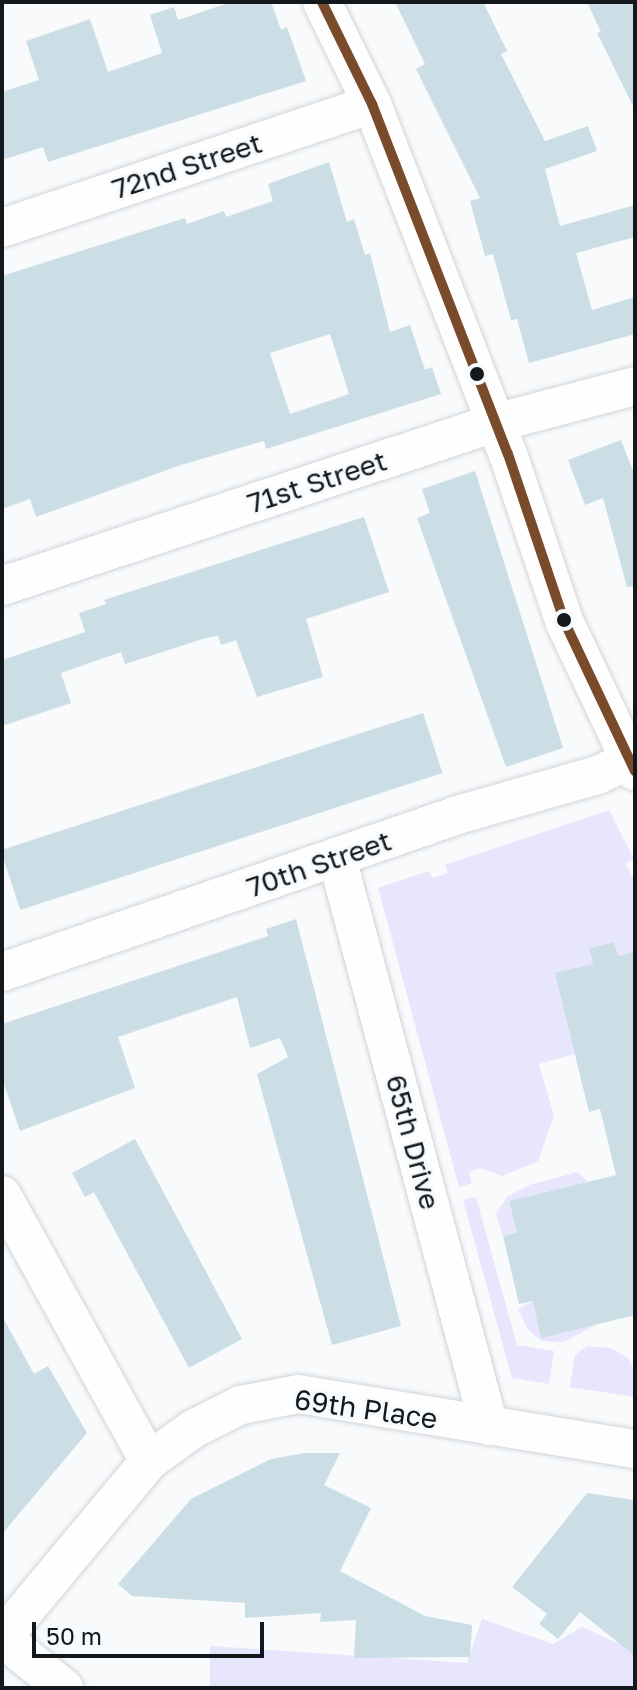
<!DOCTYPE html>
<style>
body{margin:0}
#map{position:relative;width:637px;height:1690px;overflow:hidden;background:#f8fafc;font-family:"Golos Text",sans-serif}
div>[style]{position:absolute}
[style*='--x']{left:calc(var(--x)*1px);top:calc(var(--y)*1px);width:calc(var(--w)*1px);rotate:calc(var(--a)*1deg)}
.green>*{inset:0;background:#e8e6fd}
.building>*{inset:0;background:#cbdee5;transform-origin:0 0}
.roads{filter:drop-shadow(0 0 2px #d1d5d8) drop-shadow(0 0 2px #d1d5d8)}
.minor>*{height:38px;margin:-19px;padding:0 19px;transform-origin:19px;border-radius:19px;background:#fefeff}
.bus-1>*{height:10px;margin:-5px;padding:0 5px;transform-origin:5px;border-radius:5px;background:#7a4b2a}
.dots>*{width:22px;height:22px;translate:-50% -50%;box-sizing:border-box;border:4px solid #f7fafd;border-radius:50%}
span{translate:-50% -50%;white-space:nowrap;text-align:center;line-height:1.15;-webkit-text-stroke:6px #f7fafd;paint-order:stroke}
.street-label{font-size:28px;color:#12181c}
.frame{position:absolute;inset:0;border:4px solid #12181c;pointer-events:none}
.scale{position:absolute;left:32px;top:1622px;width:232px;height:36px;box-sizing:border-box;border:4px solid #12181c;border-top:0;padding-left:10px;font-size:24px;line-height:28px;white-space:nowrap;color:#12181c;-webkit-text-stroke:6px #f7fafd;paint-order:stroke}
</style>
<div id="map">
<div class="green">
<i style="clip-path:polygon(609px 810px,634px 859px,625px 864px,635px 880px,635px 952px,618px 956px,614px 942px,589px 948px,593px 964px,575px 1054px,539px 1064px,554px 1116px,538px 1161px,502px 1176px,480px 1168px,469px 1172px,472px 1183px,459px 1187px,378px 888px,429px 871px,432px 878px,448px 873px,445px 865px)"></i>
<i style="clip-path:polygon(578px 1172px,587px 1182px,509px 1201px,517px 1233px,503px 1236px,496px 1214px,507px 1197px,529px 1185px)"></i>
<i style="clip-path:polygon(476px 1197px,517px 1345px,554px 1351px,549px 1384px,512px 1378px,463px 1200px)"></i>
<i style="clip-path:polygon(533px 1301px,542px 1337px,597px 1324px,564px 1342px,541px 1341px,528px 1329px,518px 1309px)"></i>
<i style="clip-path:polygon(587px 1346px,611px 1348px,628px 1358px,635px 1371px,635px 1397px,570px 1387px,575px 1355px)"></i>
<i style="clip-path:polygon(482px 1619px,553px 1644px,582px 1627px,635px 1651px,635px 1688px,210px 1688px,210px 1646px,467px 1663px)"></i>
</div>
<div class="building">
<i style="clip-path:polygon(231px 2px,271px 2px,281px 30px,287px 27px,306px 81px,48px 162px,43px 147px,2px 160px,2px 92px,39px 80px,26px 41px,90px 19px,108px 72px,162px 53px,150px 15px,174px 7px,178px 20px)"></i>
<i style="clip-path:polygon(395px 2px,483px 2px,507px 51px,501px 54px,545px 141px,588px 126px,597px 151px,545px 169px,560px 226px,635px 205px,635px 237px,576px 253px,592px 310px,635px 297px,635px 334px,529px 363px,517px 319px,511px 320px,493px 254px,485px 256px,470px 201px,480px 198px,416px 69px,425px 64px)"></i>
<i style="clip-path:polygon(587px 2px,635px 2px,635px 110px,597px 33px,601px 32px)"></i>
<i style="clip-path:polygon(evenodd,329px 162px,347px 222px,354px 219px,365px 255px,370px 253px,390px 332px,410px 325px,425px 370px,432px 367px,441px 394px,266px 449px,264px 441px,181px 465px,36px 517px,30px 499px,2px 509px,2px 276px,185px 218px,187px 224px,224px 211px,226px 217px,273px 201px,268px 184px,329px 162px,330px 334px,349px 394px,290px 414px,270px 353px,330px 334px)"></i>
<i style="clip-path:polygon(621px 440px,635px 476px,635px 586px,627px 587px,603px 498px,585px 505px,568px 460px)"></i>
<i style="clip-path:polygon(475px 471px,563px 748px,506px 767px,417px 518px,430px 513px,422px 489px)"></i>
<i style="clip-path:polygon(364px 517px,389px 592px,306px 619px,323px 677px,257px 697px,236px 640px,221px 645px,218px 636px,206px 638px,125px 664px,121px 652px,61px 673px,71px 703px,2px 726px,2px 660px,85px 632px,79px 613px,106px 604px,104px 600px)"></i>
<i style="left:423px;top:713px;width:63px;height:444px;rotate:72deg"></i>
<i style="clip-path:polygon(296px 919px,401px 1326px,332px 1345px,257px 1074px,288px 1057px,280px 1038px,250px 1048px,237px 997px,118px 1037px,135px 1088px,20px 1131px,2px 1078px,2px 1024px,268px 936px,266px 929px)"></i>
<i style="clip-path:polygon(614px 942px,618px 956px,635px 952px,635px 1315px,541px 1338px,533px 1301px,519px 1304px,503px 1236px,517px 1233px,509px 1201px,616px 1175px,600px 1109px,589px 1112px,555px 973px,593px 964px,589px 948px)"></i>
<i style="clip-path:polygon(135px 1139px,242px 1339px,189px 1368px,94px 1192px,85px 1197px,72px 1173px)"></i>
<i style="clip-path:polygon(2px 1316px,34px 1374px,48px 1366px,87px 1433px,2px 1534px)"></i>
<i style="clip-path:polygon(304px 1453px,340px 1453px,324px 1485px,371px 1508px,340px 1571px,425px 1616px,472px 1625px,470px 1657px,354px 1658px,356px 1620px,320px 1622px,321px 1613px,245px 1618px,245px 1603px,132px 1596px,118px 1584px,191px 1499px,271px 1459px)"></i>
<i style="clip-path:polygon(587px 1493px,635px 1500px,635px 1656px,580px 1612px,558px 1639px,539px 1624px,547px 1614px,512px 1587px)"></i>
</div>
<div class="roads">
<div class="minor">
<i style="--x:322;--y:2;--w:114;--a:63.9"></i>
<i style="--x:372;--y:104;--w:375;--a:68.8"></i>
<i style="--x:508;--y:454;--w:178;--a:71.4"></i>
<i style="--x:565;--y:623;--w:164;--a:64.7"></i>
<i style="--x:2;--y:228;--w:390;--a:-18.5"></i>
<i style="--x:2;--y:586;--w:519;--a:-18.3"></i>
<i style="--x:495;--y:423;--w:145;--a:-14.8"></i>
<i style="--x:337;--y:858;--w:588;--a:75.02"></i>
<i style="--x:2;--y:972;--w:485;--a:-19"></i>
<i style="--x:461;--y:814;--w:142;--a:-15.9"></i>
<i style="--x:598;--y:775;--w:41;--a:-25.9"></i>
<i style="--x:2;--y:1195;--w:304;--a:61.1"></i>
<i style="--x:2;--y:1638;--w:230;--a:-50.3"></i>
<i style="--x:149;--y:1461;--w:54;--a:-36"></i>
<i style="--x:193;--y:1429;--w:54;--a:-26.6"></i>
<i style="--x:241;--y:1405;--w:58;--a:-10.9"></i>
<i style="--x:298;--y:1394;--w:341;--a:9.3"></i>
<i style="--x:2;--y:1638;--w:80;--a:38.9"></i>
</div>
</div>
<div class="bus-1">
<i style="--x:322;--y:2;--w:114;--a:63.9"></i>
<i style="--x:372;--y:104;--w:375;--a:68.8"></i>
<i style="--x:508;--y:454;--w:178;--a:71.4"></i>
<i style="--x:565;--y:623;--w:164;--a:64.7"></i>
</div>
<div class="dots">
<i style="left:477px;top:374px;background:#12181c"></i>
<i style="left:564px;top:620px;background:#12181c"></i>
</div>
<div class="street-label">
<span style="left:187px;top:166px;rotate:-18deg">72nd Street</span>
<span style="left:317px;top:482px;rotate:-18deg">71st Street</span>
<span style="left:319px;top:864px;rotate:-19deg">70th Street</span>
<span style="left:413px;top:1142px;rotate:75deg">65th Drive</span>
<span style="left:366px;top:1409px;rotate:8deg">69th Place</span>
</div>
<div class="frame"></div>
<div class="scale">50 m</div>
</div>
